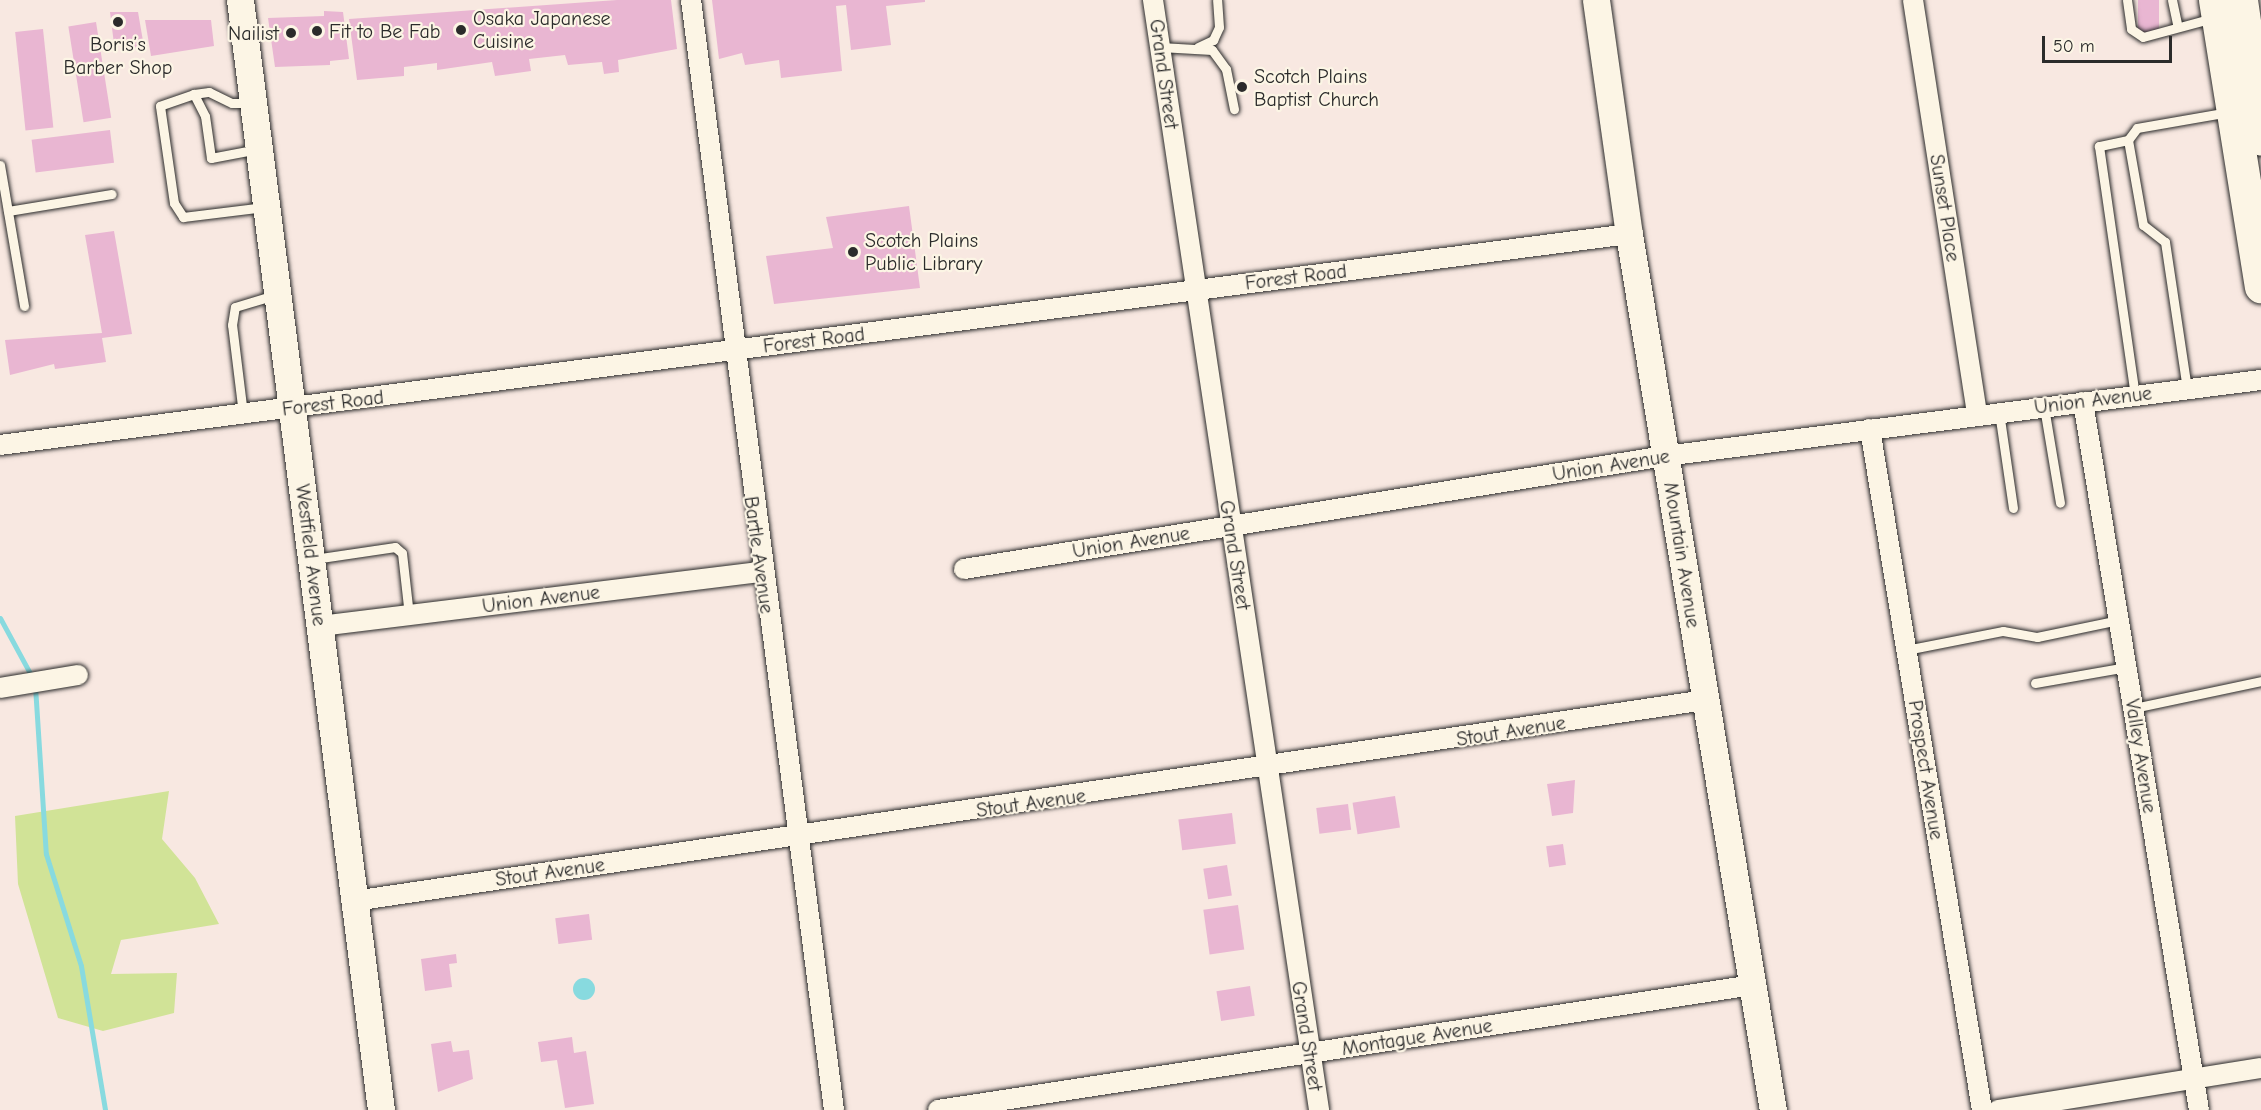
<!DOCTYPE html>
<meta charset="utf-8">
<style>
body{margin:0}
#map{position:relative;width:2261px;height:1110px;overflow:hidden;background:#f8e8e1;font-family:"Comic Neue",sans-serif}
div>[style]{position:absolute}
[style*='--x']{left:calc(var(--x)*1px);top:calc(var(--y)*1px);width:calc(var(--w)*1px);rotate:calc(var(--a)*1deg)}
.green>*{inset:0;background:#d1e397}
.water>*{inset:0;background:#88dadf}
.round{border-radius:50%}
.stream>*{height:5px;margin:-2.5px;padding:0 2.5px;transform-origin:2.5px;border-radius:2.5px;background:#88dadf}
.building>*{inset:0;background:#e9b6d2;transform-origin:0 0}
.roads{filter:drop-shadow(0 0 2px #2b2b2b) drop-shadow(0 0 2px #2b2b2b)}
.lane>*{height:9px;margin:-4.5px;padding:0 4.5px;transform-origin:4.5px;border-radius:4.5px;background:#fcf5e5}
.street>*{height:20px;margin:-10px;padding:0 10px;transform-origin:10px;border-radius:10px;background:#fcf5e5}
.secondary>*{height:27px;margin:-13.5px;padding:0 13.5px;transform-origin:13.5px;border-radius:13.5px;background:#fcf5e5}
.highway>*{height:33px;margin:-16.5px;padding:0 16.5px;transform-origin:16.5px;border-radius:16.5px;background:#fcf5e5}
.dots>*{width:16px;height:16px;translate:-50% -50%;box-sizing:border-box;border:3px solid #fcf5e5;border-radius:50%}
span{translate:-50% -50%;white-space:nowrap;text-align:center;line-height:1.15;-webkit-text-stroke:4.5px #fcf5e5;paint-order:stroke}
.poi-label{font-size:20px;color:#2b2b2b}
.left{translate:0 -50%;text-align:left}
.right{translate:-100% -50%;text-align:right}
.street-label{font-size:20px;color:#2b2b2b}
.scale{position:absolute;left:2042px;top:36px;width:130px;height:27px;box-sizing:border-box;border:3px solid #2b2b2b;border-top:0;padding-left:8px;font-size:18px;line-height:21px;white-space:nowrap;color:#2b2b2b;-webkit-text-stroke:4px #fcf5e5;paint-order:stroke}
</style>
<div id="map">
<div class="green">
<i style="clip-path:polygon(169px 791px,162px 839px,195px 878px,219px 924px,121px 940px,111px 974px,177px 973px,174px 1013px,103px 1031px,58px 1018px,18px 884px,15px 816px)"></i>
</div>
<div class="water">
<i class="round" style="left:573px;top:978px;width:22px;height:22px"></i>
</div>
<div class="stream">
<i style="--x:0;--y:618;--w:67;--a:61.5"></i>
<i style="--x:35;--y:686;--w:168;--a:86.3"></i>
<i style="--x:46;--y:854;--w:117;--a:72.6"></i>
<i style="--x:81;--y:966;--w:146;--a:80.5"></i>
</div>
<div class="building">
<i style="clip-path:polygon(617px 0,671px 0,677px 49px,618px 60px,619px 72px,604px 74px,602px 62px,568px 65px,565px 55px,529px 59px,531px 71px,495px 76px,492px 62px,437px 70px,437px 63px,404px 67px,404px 76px,357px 80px,349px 19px)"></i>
<i style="clip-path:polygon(712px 0,925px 0,925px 2px,886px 6px,891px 45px,851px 50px,846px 5px,836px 6px,842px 71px,781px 78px,779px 60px,745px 65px,742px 53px,719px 59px)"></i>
<i style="left:2138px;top:0;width:21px;height:33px"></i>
<i style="clip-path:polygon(324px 11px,343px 12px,349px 59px,330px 61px,330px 65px,275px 67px,268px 18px,324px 16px)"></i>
<i style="clip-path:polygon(110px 12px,138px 12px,143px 41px,135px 48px,114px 44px)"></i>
<i style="clip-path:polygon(145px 20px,211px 20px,214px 46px,151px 56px)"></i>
<i style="left:96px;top:22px;width:97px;height:28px;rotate:81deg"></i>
<i style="left:43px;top:29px;width:99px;height:28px;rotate:84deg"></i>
<i style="left:110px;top:130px;width:33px;height:79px;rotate:83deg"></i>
<i style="clip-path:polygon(909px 206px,920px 288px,774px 304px,766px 256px,833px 248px,826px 217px)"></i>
<i style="clip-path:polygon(114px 231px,132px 334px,102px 338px,106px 362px,55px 369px,54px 364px,10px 375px,5px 340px,102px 333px,85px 235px)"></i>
<i style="clip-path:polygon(1575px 780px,1573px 813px,1552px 816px,1547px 784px)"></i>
<i style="left:1395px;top:796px;width:32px;height:43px;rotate:81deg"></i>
<i style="left:1348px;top:804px;width:26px;height:32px;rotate:83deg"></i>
<i style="left:1232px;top:813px;width:31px;height:54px;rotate:83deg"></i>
<i style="left:1563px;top:844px;width:21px;height:17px;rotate:82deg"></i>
<i style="left:1227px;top:865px;width:31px;height:24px;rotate:81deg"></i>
<i style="left:1238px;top:905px;width:45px;height:35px;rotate:82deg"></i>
<i style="left:589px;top:914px;width:26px;height:34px;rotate:83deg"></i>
<i style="clip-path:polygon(456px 954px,457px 963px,449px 964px,452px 987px,425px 991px,421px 959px)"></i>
<i style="left:1250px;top:986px;width:30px;height:34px;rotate:81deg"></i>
<i style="clip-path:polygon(572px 1037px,574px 1053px,586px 1051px,594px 1104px,565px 1108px,557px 1060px,541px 1062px,538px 1042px)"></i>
<i style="clip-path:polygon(451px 1041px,453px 1052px,469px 1050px,473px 1079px,438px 1092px,431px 1044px)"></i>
</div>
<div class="roads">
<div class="lane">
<i style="--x:2127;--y:0;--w:29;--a:82"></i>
<i style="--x:2131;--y:29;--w:14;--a:34"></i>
<i style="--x:2143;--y:37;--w:73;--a:-15.2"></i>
<i style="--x:2172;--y:0;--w:24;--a:78"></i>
<i style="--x:1160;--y:47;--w:52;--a:3.3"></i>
<i style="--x:1212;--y:50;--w:24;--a:54"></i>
<i style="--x:1226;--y:69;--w:41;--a:78.7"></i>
<i style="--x:1198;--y:47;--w:17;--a:-25"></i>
<i style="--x:1213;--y:40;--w:14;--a:-65"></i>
<i style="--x:1219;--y:27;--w:27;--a:-94"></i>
<i style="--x:194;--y:94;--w:15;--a:-8"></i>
<i style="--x:209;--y:92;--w:25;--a:26"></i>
<i style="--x:232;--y:103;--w:17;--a:0"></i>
<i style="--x:2128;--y:140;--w:30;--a:168"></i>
<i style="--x:2099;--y:146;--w:252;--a:81.8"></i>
<i style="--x:258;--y:149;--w:48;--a:169.2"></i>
<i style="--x:211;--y:158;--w:42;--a:-98.1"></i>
<i style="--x:205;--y:116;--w:25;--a:-117"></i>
<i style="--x:194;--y:94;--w:36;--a:161"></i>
<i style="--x:160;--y:106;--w:98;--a:81.8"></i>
<i style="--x:174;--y:203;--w:17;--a:57"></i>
<i style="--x:183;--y:217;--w:82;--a:-7"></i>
<i style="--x:0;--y:165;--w:143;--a:80.3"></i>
<i style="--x:8;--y:211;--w:105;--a:-9.3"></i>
<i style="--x:2187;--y:389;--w:149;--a:-98.5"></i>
<i style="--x:2165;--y:242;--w:28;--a:-142"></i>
<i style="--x:2143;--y:225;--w:86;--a:-100"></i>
<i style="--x:2128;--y:140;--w:15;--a:-53"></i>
<i style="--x:2137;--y:128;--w:93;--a:-9.9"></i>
<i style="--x:2044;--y:407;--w:97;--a:80.5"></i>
<i style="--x:1999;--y:412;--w:97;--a:81.7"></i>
<i style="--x:243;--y:414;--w:90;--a:-97"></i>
<i style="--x:232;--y:325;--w:18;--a:-81"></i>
<i style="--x:235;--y:307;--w:42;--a:-16.7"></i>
<i style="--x:314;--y:559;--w:82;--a:-8.4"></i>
<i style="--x:395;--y:547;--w:9;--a:41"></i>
<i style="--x:402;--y:553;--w:62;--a:83.6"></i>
<i style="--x:1906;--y:650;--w:99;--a:-11.1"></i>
<i style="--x:2003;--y:631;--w:35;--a:10"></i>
<i style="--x:2037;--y:637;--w:84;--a:-11.7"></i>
<i style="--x:2035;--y:683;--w:93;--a:-9.9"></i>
<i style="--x:2134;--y:708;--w:130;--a:-12"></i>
</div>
<div class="street">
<i style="--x:691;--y:0;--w:1119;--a:82.66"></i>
<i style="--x:1153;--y:0;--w:1122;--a:81.49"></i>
<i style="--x:1913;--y:0;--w:420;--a:81.2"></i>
<i style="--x:2083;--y:402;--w:717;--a:80.7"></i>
<i style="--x:1870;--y:429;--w:690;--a:80.66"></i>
<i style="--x:0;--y:445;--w:1643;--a:-7.38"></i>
<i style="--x:964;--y:569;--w:710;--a:-9.16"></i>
<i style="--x:1665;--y:456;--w:601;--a:-7.27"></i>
<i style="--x:320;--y:626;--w:445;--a:-7"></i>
<i style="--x:0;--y:688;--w:79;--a:-9.5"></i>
<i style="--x:354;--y:901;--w:1367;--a:-8.46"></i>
<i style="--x:938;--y:1110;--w:825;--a:-8.72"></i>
<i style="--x:1998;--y:1110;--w:266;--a:-9.1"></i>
</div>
<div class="secondary">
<i style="--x:240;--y:0;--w:1119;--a:82.76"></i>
<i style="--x:1596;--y:0;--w:236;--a:82"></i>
<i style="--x:1629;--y:234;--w:888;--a:80.67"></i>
</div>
<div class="highway">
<i style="--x:2215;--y:0;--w:290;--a:80.9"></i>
<i style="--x:2241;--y:0;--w:140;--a:81.8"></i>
</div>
</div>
<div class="dots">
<i style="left:118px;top:22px;background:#2b2b2b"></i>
<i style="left:461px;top:30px;background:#2b2b2b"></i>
<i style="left:317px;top:31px;background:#2b2b2b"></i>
<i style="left:291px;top:33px;background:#2b2b2b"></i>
<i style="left:1242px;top:87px;background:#2b2b2b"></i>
<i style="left:853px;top:252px;background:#2b2b2b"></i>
</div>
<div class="poi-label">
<span class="left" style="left:473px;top:30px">Osaka Japanese<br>Cuisine</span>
<span class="left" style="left:329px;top:31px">Fit to Be Fab</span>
<span class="right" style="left:279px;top:33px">Nailist</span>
<span style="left:118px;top:56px">Boris’s<br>Barber Shop</span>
<span class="left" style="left:1254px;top:88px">Scotch Plains<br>Baptist Church</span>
<span class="left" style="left:865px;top:252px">Scotch Plains<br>Public Library</span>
</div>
<div class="street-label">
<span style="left:1164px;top:74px;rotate:82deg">Grand Street</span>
<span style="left:1945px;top:208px;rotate:81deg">Sunset Place</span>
<span style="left:1296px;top:277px;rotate:-7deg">Forest Road</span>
<span style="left:814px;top:340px;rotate:-7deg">Forest Road</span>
<span style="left:2093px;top:400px;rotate:-7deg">Union Avenue</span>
<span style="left:333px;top:403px;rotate:-7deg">Forest Road</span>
<span style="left:1611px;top:465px;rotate:-9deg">Union Avenue</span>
<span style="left:1131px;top:542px;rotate:-9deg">Union Avenue</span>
<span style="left:311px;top:555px;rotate:83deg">Westfield Avenue</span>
<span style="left:759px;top:555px;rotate:82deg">Bartle Avenue</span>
<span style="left:1235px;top:555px;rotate:81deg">Grand Street</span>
<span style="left:1682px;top:555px;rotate:81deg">Mountain Avenue</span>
<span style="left:541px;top:599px;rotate:-7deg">Union Avenue</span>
<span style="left:1511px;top:731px;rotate:-9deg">Stout Avenue</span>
<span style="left:2141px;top:756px;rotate:81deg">Valley Avenue</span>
<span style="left:1926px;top:770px;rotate:81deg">Prospect Avenue</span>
<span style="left:1031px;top:803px;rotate:-8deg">Stout Avenue</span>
<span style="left:550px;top:872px;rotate:-8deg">Stout Avenue</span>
<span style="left:1307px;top:1036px;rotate:81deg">Grand Street</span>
<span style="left:1417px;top:1037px;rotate:-9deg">Montague Avenue</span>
</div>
<div class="scale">50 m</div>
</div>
